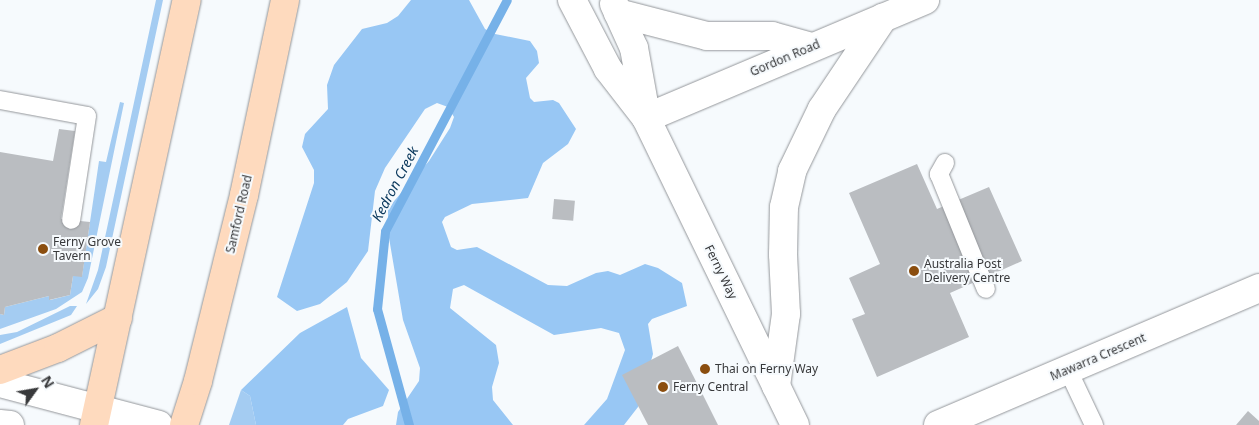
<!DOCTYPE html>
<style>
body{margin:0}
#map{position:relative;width:1259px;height:425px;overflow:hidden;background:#f6fafd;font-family:"Noto Sans",sans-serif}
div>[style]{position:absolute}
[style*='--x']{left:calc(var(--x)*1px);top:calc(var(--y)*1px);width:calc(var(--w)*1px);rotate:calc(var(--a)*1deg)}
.green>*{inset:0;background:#a4ccf2}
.forest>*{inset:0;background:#98c7f4}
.stream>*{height:9px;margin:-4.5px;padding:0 4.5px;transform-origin:4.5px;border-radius:4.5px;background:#76b1e8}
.building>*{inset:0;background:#babdc1;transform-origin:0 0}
.roads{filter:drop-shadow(0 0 1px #94979b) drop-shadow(0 0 1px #94979b)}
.service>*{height:18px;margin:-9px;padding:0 9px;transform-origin:9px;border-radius:9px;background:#fff}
.minor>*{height:28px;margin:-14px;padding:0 14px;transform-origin:14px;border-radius:14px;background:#fff}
.tertiary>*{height:28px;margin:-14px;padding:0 14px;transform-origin:14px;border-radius:14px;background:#fff}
.primary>*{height:28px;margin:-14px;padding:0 14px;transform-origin:14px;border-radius:14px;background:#fedabe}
.dots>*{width:14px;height:14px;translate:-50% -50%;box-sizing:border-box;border:2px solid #f6fafd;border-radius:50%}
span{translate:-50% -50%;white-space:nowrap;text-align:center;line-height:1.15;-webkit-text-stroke:4px #f6fafd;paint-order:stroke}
.street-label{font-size:12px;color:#38393b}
.poi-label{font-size:12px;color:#38393b}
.left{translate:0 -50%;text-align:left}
.water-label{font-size:14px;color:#0a385c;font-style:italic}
.north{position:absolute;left:10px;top:365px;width:50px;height:50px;-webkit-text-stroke:4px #f6fafd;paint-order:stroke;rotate:58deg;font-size:14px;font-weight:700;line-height:20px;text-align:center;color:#38393b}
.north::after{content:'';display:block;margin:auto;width:18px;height:22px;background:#38393b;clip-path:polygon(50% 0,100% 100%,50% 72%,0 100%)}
</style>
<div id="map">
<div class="green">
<i style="clip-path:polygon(156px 0,163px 0,106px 267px,98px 289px,86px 304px,98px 270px)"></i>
<i style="clip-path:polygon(120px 102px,124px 103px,88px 278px,82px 292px,56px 309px,0 329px,0 314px,4px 315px,5px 307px,49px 296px,50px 300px,70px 295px,73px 276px,82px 276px,99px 161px,106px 162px)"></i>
<i style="clip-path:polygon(70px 306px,77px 306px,71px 315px,0 344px,0 335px,17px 332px)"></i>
<i style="clip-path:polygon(241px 390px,250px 396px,256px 425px,229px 425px)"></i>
</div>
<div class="forest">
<i style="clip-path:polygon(411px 0,469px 0,485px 29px,495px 34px,530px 41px,537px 51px,539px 63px,526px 78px,530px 98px,534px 102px,553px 100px,559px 103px,576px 129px,568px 144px,543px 163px,528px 198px,472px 204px,445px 217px,442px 222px,451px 247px,457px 250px,477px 247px,548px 285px,567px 286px,596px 273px,608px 271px,620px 275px,645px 264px,658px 268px,682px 283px,687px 306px,652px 319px,648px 324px,653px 354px,638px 407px,624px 425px,584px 425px,607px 399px,625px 350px,619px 333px,601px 328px,554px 335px,464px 285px,453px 289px,450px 308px,496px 345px,499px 363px,492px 387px,493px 400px,513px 425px,396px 425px,398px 412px,419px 381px,420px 368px,403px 320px,388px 232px,388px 208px,429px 161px,450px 128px,454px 117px,448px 107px,437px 103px,425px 109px,385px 168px,375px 191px,368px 251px,347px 282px,320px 304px,297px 311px,277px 297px,314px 183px,314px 170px,302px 147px,305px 134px,328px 109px,327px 85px,334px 65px,362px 29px,387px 23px,398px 16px)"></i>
<i style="clip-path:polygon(347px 307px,361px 358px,389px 390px,383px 406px,348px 419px,343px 425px,256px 425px,250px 396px,241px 390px,300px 333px)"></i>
</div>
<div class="stream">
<i style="--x:409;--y:425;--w:120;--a:-105.4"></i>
<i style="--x:377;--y:309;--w:78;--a:-84.1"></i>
<i style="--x:385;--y:231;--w:261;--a:-62.2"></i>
</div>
<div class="building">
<i style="clip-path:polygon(59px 129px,75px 131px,61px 219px,90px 222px,82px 277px,73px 276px,70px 295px,49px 300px,49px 296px,5px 307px,4px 315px,0 314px,0 152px,53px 161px)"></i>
<i style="clip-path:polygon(917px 164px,937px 209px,989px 187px,1022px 261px,950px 293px,969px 337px,877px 377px,852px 319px,865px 314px,849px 278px,880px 264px,849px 193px)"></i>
<i style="left:554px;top:199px;width:21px;height:20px;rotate:5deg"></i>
<i style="clip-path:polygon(678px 346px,705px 399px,718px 425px,648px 425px,622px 375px)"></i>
<i style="clip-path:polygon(1248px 411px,1259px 421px,1259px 425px,1236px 425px)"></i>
</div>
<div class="roads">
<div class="service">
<i style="--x:0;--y:100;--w:88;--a:10.4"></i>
<i style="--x:87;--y:116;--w:105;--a:98.7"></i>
<i style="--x:945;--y:163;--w:13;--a:119"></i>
<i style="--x:939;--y:174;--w:124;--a:67.8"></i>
<i style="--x:1068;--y:370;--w:61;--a:64.7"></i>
</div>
<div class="minor">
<i style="--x:938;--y:425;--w:349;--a:-23.1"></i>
</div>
<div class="tertiary">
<i style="--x:572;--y:0;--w:78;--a:62.4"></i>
<i style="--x:608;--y:69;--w:62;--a:52.2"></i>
<i style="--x:646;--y:118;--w:341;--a:64.1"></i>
<i style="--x:614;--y:4;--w:48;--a:65.6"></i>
<i style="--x:634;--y:48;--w:68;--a:79.8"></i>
<i style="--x:618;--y:13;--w:92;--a:14.5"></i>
<i style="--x:707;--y:36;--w:65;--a:0"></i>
<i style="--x:772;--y:36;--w:41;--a:15.4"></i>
<i style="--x:646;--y:118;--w:303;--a:-22.9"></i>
<i style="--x:0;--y:383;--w:164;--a:14.8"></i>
<i style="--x:776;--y:386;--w:73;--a:-82.1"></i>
<i style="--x:786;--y:314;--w:60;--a:-92.9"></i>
<i style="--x:783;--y:254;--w:47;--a:-88.8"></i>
<i style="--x:784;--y:207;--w:37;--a:-77"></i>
<i style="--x:792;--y:171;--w:69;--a:-64.2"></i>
<i style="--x:822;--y:109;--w:110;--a:-56.2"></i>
<i style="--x:0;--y:424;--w:10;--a:6"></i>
</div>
<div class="primary">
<i style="--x:0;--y:370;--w:62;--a:-20.8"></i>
<i style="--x:58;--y:348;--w:67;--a:-26.6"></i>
<i style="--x:94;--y:425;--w:435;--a:-77.7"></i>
<i style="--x:184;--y:425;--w:46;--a:-72.3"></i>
<i style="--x:198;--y:381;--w:192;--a:-76.1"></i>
<i style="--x:244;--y:195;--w:199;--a:-78.1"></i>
</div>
</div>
<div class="dots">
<i style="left:43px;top:249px;background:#8b4e0f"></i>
<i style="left:914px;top:271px;background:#8b4e0f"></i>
<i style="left:705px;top:369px;background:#8b4e0f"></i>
<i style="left:663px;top:387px;background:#8b4e0f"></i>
</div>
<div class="street-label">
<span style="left:785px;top:58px;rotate:-23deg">Gordon Road</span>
<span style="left:239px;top:214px;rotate:-77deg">Samford Road</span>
<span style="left:721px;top:272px;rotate:64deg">Ferny Way</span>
<span style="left:1098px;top:357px;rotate:-23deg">Mawarra Crescent</span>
</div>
<div class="poi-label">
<span class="left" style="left:53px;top:249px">Ferny Grove<br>Tavern</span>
<span class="left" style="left:924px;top:271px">Australia Post<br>Delivery Centre</span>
<span class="left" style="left:715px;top:369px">Thai on Ferny Way</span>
<span class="left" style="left:673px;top:387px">Ferny Central</span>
</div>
<div class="water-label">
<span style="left:395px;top:184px;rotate:-62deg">Kedron Creek</span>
</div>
<div class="north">N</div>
</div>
